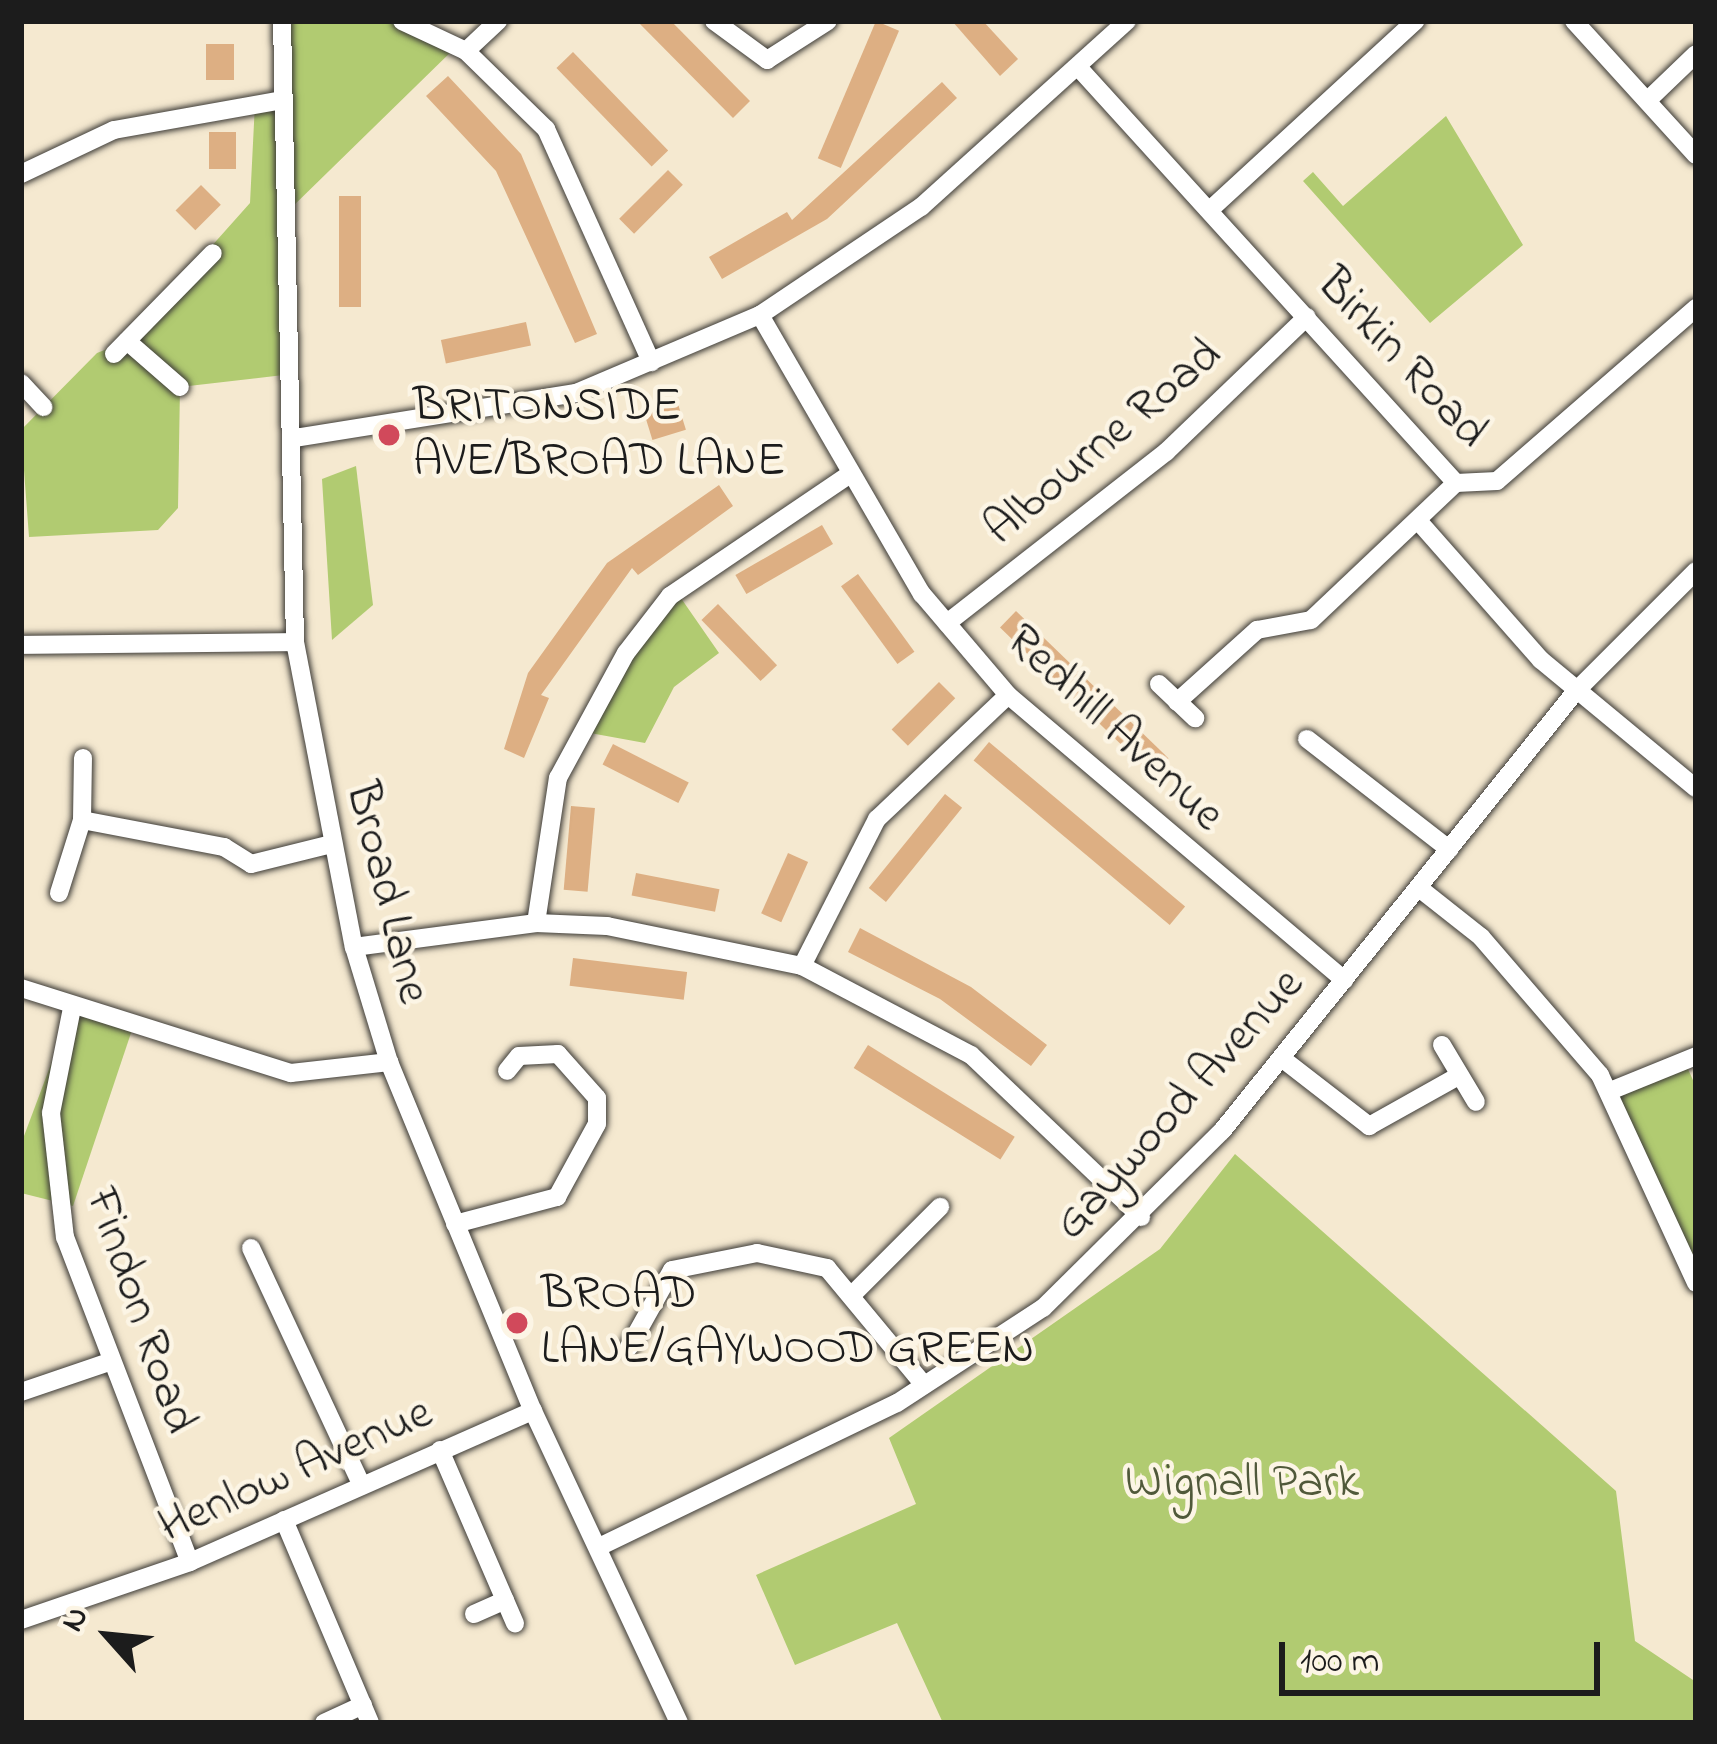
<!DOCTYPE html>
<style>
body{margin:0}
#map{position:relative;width:1717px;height:1744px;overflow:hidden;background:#f5e9d0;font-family:"Indie Flower",sans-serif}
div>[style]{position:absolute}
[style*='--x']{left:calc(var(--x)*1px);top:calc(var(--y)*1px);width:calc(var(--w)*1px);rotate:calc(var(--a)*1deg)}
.green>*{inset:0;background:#b1cb71}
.building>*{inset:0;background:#ddaf83;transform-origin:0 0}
.roads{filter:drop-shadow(0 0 3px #3d3b37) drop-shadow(0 0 3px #3d3b37)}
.street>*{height:18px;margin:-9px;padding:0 9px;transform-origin:9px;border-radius:9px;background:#fff}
.dots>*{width:33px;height:33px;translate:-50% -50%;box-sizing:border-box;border:6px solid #fcf5e5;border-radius:50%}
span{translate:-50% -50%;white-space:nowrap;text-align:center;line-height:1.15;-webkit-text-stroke:9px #fcf5e5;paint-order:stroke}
.street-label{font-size:48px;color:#1c1c1c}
.poi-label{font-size:48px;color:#1c1c1c}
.left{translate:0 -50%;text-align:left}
.park-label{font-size:48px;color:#50593a}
.frame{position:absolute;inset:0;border:24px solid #1c1c1c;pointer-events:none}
.north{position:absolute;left:48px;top:1576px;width:120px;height:120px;-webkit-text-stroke:9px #fcf5e5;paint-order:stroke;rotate:297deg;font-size:33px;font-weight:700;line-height:48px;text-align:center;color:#1c1c1c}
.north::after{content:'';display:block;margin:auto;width:42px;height:54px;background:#1c1c1c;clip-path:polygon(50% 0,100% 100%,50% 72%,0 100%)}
.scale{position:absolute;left:1279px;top:1642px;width:321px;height:54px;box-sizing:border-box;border:6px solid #1c1c1c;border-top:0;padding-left:15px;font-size:36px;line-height:42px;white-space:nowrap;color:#1c1c1c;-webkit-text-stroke:9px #fcf5e5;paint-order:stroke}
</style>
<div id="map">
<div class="green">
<i style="clip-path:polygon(283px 21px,399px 21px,457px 46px,287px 212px,292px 374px,180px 387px,178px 508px,158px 530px,29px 537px,21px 430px,97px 353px,127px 341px,250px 203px,255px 103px,284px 100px)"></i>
<i style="clip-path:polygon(1446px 116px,1523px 245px,1430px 323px,1303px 181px,1313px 172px,1343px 206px)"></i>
<i style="clip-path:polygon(356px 466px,373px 605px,332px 640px,322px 479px)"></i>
<i style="clip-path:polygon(676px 591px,719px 653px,674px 687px,645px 743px,579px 731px)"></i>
<i style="clip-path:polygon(72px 1008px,133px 1027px,73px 1206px,21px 1193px,21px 1144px)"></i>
<i style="clip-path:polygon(1684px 1060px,1696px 1087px,1696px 1256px,1685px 1260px,1611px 1091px)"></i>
<i style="clip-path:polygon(1235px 1154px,1616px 1491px,1635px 1641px,1696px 1682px,1696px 1723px,943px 1723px,897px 1623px,795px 1665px,756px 1575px,916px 1504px,889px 1438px,1160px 1249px)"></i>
</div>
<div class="building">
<i style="clip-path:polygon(637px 21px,671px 21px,750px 101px,733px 118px)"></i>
<i style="left:876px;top:21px;width:25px;height:149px;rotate:23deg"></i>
<i style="clip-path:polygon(952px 21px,983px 21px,1018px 59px,1000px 76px)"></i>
<i style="left:234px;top:44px;width:36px;height:28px;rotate:90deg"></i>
<i style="left:573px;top:52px;width:137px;height:23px;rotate:46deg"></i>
<i style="clip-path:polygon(448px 76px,521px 154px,597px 334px,575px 343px,496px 171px,426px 96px)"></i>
<i style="clip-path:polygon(942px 82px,957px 98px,827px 219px,722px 279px,709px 257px,787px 212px,792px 220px)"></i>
<i style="left:209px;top:132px;width:27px;height:37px"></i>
<i style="left:668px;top:170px;width:21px;height:69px;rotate:45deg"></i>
<i style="left:201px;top:185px;width:28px;height:36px;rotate:45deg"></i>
<i style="left:339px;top:196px;width:22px;height:111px"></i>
<i style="left:526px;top:322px;width:24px;height:87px;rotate:78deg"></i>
<i style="left:678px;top:404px;width:27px;height:35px;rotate:73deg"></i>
<i style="clip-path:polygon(719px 485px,733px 506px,638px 575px,632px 568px,541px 695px,549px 698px,524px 758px,504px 749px,528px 673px,607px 563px)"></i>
<i style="left:822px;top:525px;width:22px;height:100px;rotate:60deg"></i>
<i style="left:858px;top:574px;width:96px;height:21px;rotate:54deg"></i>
<i style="left:718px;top:604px;width:85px;height:23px;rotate:46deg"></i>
<i style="left:1016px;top:611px;width:212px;height:23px;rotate:44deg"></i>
<i style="left:939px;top:682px;width:23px;height:67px;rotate:45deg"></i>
<i style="left:989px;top:742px;width:256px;height:24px;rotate:40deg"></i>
<i style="left:613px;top:744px;width:85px;height:23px;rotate:27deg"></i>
<i style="left:945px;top:794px;width:22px;height:121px;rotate:39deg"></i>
<i style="left:571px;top:806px;width:24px;height:84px;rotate:5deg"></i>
<i style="left:788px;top:853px;width:22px;height:66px;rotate:24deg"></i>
<i style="left:636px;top:873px;width:85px;height:23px;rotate:11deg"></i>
<i style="clip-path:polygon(860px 928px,971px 987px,1047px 1045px,1031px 1066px,940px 999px,848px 952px)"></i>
<i style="left:573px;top:958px;width:115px;height:28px;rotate:7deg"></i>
<i style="left:868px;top:1045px;width:173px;height:27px;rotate:32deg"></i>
</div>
<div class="roads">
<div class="street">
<i style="--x:282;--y:21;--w:621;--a:88.8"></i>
<i style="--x:295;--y:642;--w:311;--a:79.1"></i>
<i style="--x:354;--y:947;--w:120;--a:73.1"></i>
<i style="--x:389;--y:1062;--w:378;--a:67.6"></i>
<i style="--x:533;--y:1411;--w:344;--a:64.9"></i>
<i style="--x:402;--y:21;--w:71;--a:25.1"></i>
<i style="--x:466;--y:51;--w:112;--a:44.3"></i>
<i style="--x:546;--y:129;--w:256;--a:65.7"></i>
<i style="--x:714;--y:21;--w:66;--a:36.3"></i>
<i style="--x:767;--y:60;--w:72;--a:-32.6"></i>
<i style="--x:1574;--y:21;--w:181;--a:47.7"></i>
<i style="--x:466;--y:51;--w:44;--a:-43.2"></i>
<i style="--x:1078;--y:67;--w:562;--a:47.74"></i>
<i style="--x:1456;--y:483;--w:41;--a:-2.8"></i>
<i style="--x:1497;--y:481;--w:264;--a:-41"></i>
<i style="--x:1648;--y:100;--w:66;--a:-43.8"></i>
<i style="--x:21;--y:174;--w:103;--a:-25.3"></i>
<i style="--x:114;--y:130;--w:172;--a:-10.1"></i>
<i style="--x:1213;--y:207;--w:275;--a:-42.6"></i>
<i style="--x:760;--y:315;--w:323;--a:59.9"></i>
<i style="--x:922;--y:594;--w:133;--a:49.6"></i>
<i style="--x:1008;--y:695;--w:441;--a:40.3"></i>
<i style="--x:127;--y:341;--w:70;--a:41"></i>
<i style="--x:114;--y:354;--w:141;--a:-45.6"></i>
<i style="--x:21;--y:383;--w:33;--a:47"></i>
<i style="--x:295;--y:438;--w:285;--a:-9.1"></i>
<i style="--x:576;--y:393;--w:200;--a:-23"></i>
<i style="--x:760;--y:315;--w:194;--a:-33.9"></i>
<i style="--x:921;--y:207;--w:278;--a:-42.1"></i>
<i style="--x:1421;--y:524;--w:181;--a:48.6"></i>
<i style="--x:1541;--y:660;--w:201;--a:39.6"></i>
<i style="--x:947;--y:623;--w:278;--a:-38"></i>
<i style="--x:1166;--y:452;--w:195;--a:-43.8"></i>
<i style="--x:21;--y:645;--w:274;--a:-0.6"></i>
<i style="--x:1159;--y:684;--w:50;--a:43.4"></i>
<i style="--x:1177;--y:702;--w:108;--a:-42"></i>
<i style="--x:1257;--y:630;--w:55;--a:-10.5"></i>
<i style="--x:1311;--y:620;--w:199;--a:-43.4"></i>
<i style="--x:1307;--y:739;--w:180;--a:37.8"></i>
<i style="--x:82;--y:820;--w:62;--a:-89.1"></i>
<i style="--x:1419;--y:888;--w:79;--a:38.3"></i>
<i style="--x:1481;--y:937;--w:182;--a:49.2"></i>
<i style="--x:1600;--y:1075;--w:229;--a:65.2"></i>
<i style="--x:59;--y:893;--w:77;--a:-72.5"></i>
<i style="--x:82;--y:820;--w:145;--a:10.8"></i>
<i style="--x:224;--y:847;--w:32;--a:32"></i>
<i style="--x:251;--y:864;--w:83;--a:-13.9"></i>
<i style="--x:536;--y:923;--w:147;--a:-81.4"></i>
<i style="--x:558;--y:778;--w:142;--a:-61.5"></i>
<i style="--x:626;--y:653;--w:72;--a:-52.3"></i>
<i style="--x:670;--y:596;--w:217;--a:-34.1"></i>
<i style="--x:354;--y:947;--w:184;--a:-7.5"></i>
<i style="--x:536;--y:923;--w:71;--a:2.4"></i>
<i style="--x:607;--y:926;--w:199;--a:11.6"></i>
<i style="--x:802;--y:966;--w:191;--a:27.8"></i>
<i style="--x:971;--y:1055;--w:235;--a:43.6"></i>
<i style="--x:802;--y:966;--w:165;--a:-63"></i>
<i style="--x:877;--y:819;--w:180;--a:-43.4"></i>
<i style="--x:21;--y:988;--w:283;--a:17.5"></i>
<i style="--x:291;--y:1073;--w:99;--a:-6.4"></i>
<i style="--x:72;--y:1008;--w:107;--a:101.3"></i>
<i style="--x:51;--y:1113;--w:125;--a:83.6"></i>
<i style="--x:65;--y:1237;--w:348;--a:69"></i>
<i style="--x:1442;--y:1045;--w:66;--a:59.2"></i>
<i style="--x:1284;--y:1060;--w:108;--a:37.8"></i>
<i style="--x:1369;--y:1126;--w:96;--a:-29.2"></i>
<i style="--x:1610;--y:1091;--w:93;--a:-22.1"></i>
<i style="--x:455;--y:1224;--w:106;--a:-14.8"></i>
<i style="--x:557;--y:1197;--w:83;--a:-61.3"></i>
<i style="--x:597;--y:1124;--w:26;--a:-90"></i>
<i style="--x:597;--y:1098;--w:59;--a:-131.6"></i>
<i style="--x:558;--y:1054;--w:39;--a:177"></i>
<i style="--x:519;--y:1056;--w:19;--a:129"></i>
<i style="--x:251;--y:1248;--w:260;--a:65"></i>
<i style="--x:854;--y:1293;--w:122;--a:-45"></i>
<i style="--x:629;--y:1347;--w:88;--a:-60.8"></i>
<i style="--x:672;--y:1270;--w:87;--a:-11.3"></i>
<i style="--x:757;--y:1253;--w:72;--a:12.1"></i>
<i style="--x:827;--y:1268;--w:152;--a:50.3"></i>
<i style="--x:21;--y:1392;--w:93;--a:-18.8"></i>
<i style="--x:440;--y:1450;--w:189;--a:66.6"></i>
<i style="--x:284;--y:1520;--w:220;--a:67"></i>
<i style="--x:603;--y:1545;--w:326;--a:-25.8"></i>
<i style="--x:897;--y:1403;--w:174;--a:-33.1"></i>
<i style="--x:1043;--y:1308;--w:252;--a:-44.7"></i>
<i style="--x:1222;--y:1131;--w:565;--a:-51.18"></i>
<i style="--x:1576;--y:691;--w:170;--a:-45"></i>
<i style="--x:474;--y:1614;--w:34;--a:-24"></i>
<i style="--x:21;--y:1620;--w:179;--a:-18.9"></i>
<i style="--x:190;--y:1562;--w:375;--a:-23.8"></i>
<i style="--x:324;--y:1723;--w:43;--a:-24.8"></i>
</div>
</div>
<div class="dots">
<i style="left:389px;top:435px;background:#d1495b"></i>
<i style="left:517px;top:1323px;background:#d1495b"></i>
</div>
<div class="street-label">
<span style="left:1401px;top:359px;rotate:47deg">Birkin Road</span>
<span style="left:1104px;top:443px;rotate:-40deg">Albourne Road</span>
<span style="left:1114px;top:729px;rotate:43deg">Redhill Avenue</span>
<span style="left:386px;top:893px;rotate:76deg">Broad Lane</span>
<span style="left:1180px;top:1105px;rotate:-48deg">Gaywood Avenue</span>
<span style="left:139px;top:1311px;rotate:71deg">Findon Road</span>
<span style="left:296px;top:1471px;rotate:-24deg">Henlow Avenue</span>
</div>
<div class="poi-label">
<span class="left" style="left:413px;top:435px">BRITONSIDE<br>AVE/BROAD LANE</span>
<span class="left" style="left:541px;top:1323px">BROAD<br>LANE/GAYWOOD GREEN</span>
</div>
<div class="park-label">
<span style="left:1242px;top:1484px">Wignall Park</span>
</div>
<div class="frame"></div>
<div class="north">N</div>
<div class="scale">100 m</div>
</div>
